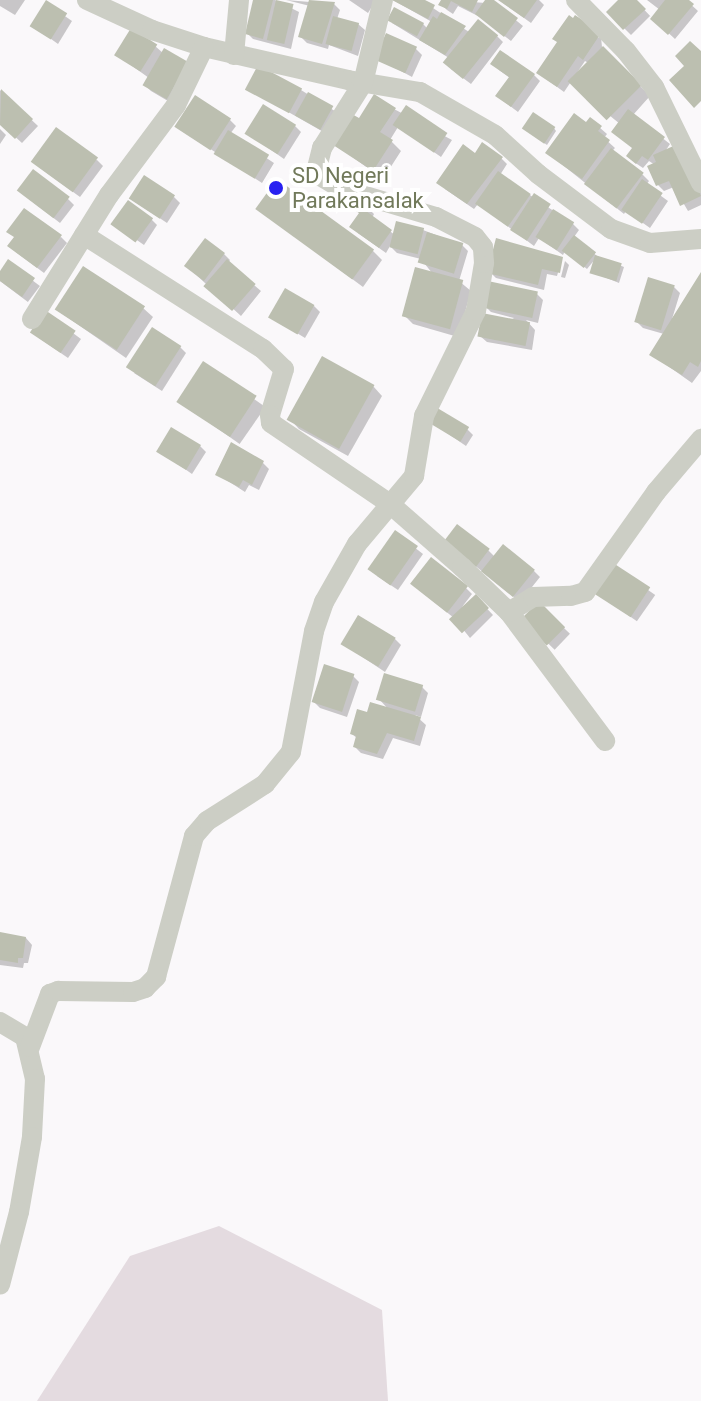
<!DOCTYPE html>
<style>
body{margin:0}
#map{position:relative;width:701px;height:1401px;overflow:hidden;background:#faf8fa;font-family:Roboto,sans-serif}
div>[style]{position:absolute}
[style*='--x']{left:calc(var(--x)*1px);top:calc(var(--y)*1px);width:calc(var(--w)*1px);rotate:calc(var(--a)*1deg)}
.green>*{inset:0;background:#e4dbe0}
.shadow>*{inset:0;background:#0003;transform-origin:0 0}
.building>*{inset:0;background:#bcbfb0;transform-origin:0 0}
.minor>*{height:20px;margin:-10px;padding:0 10px;transform-origin:10px;border-radius:10px;background:#cccec5}
.dots>*{width:22px;height:22px;translate:-50% -50%;box-sizing:border-box;border:4px solid #fff;border-radius:50%}
span{translate:-50% -50%;white-space:nowrap;text-align:center;line-height:1.15;-webkit-text-stroke:8px #fff;paint-order:stroke}
.poi-label{font-size:22px;color:#71795a}
.left{translate:0 -50%;text-align:left}
</style>
<div id="map">
<div class="green">
<i style="clip-path:polygon(219px 1226px,382px 1310px,388px 1401px,37px 1401px,130px 1256px)"></i>
</div>
<div class="shadow">
<i style="clip-path:polygon(0 0,25px 0,15px 15px,0 6px)"></i>
<i style="clip-path:polygon(255px 0,275px 0,299px 12px,291px 49px,253px 39px,247px 33px)"></i>
<i style="clip-path:polygon(286px 0,334px 4px,340px 10px,337px 19px,358px 24px,365px 30px,358px 56px,329px 45px,328px 49px,307px 43px,301px 37px,310px 6px)"></i>
<i style="clip-path:polygon(349px 0,376px 0,368px 13px)"></i>
<i style="clip-path:polygon(393px 0,421px 0,469px 32px,497px 36px,503px 42px,471px 84px,451px 69px,449px 58px,392px 23px,423px 24px,428px 29px,432px 22px)"></i>
<i style="clip-path:polygon(443px 0,486px 3px,491px 0,523px 26px,511px 41px,480px 17px,458px 6px,453px 14px,447px 10px,441px 4px)"></i>
<i style="clip-path:polygon(499px 0,539px 0,544px 5px,531px 23px)"></i>
<i style="clip-path:polygon(620px 0,635px 0,653px 19px,660px 10px,647px 0,686px 0,698px 11px,675px 39px,650px 16px,631px 35px,608px 12px)"></i>
<i style="clip-path:polygon(46px 3px,72px 21px,58px 44px,33px 26px)"></i>
<i style="clip-path:polygon(601px 37px,602px 47px,650px 96px,633px 115px,670px 144px,664px 153px,701px 191px,701px 205px,688px 211px,674px 187px,664px 191px,658px 185px,655px 165px,649px 161px,643px 168px,634px 162px,633px 148px,620px 124px,582px 93px,590px 64px,585px 61px,564px 92px,538px 73px,559px 43px)"></i>
<i style="clip-path:polygon(155px 46px,163px 53px,187px 63px,173px 104px,151px 91px,145px 85px,149px 78px,117px 55px)"></i>
<i style="clip-path:polygon(416px 49px,422px 55px,412px 77px,377px 58px)"></i>
<i style="clip-path:polygon(499px 70px,534px 75px,540px 81px,518px 112px,497px 96px,510px 78px)"></i>
<i style="clip-path:polygon(248px 89px,301px 90px,338px 113px,327px 134px)"></i>
<i style="clip-path:polygon(0 90px,38px 126px,22px 143px,0 123px)"></i>
<i style="clip-path:polygon(394px 109px,452px 140px,441px 157px,398px 127px,390px 140px,401px 151px,383px 179px,333px 143px,360px 121px)"></i>
<i style="clip-path:polygon(230px 120px,236px 126px,230px 134px,274px 163px,262px 183px,177px 127px)"></i>
<i style="clip-path:polygon(591px 120px,607px 134px,604px 138px,615px 148px,612px 151px,643px 175px,649px 181px,646px 185px,668px 201px,650px 228px,626px 211px,624px 214px,554px 158px)"></i>
<i style="clip-path:polygon(295px 126px,301px 132px,284px 159px,247px 133px)"></i>
<i style="clip-path:polygon(554px 128px,556px 131px,547px 145px,527px 131px)"></i>
<i style="clip-path:polygon(0 129px,6px 135px,0 144px)"></i>
<i style="clip-path:polygon(476px 156px,501px 158px,507px 164px,500px 175px,573px 224px,579px 230px,574px 237px,597px 256px,624px 267px,619px 283px,592px 272px,596px 258px,587px 269px,565px 251px,563px 255px,539px 238px,534px 246px,478px 204px,474px 209px,445px 189px)"></i>
<i style="clip-path:polygon(97px 160px,103px 166px,80px 197px,40px 168px)"></i>
<i style="clip-path:polygon(25px 196px,68px 199px,74px 205px,60px 223px)"></i>
<i style="clip-path:polygon(174px 197px,180px 203px,167px 223px,137px 203px)"></i>
<i style="clip-path:polygon(350px 205px,368px 208px,374px 214px,372px 218px,395px 235px,423px 230px,462px 245px,468px 251px,459px 281px,471px 291px,458px 337px,413px 324px,404px 315px,432px 273px,421px 259px,397px 253px,390px 246px,386px 253px,358px 233px,361px 214px)"></i>
<i style="clip-path:polygon(258px 209px,373px 251px,382px 260px,363px 287px)"></i>
<i style="clip-path:polygon(151px 219px,157px 225px,144px 245px,118px 227px)"></i>
<i style="clip-path:polygon(61px 237px,67px 243px,44px 273px,16px 252px)"></i>
<i style="clip-path:polygon(224px 254px,230px 260px,228px 263px,261px 291px,241px 316px,193px 272px)"></i>
<i style="clip-path:polygon(562px 258px,557px 276px,547px 274px,544px 290px,496px 278px,490px 272px)"></i>
<i style="clip-path:polygon(565px 261px,569px 265px,565px 278px,561px 277px)"></i>
<i style="left:8px;top:262px;width:40px;height:20px;rotate:37deg"></i>
<i style="clip-path:polygon(701px 275px,701px 371px,692px 383px,651px 354px,664px 334px,643px 328px,637px 322px,673px 286px,680px 293px,672px 319px)"></i>
<i style="clip-path:polygon(537px 294px,543px 300px,538px 323px,526px 320px,535px 330px,532px 350px,487px 342px,480px 336px,514px 318px,491px 312px,485px 306px)"></i>
<i style="clip-path:polygon(314px 306px,320px 312px,305px 338px,271px 317px)"></i>
<i style="clip-path:polygon(143px 308px,153px 317px,126px 358px,57px 310px)"></i>
<i style="clip-path:polygon(46px 313px,81px 339px,68px 358px,39px 338px)"></i>
<i style="clip-path:polygon(180px 347px,186px 353px,162px 391px,134px 373px)"></i>
<i style="left:204px;top:364px;width:75px;height:45px;rotate:35deg"></i>
<i style="clip-path:polygon(373px 386px,382px 396px,348px 456px,299px 429px,290px 419px)"></i>
<i style="clip-path:polygon(428px 420px,467px 429px,473px 435px,466px 446px)"></i>
<i style="clip-path:polygon(200px 446px,206px 452px,192px 474px,159px 451px)"></i>
<i style="clip-path:polygon(263px 463px,269px 469px,259px 490px,249px 485px,245px 492px,217px 474px)"></i>
<i style="clip-path:polygon(396px 533px,423px 554px,398px 590px,377px 576px)"></i>
<i style="clip-path:polygon(452px 547px,488px 550px,495px 557px,534px 571px,540px 577px,520px 602px)"></i>
<i style="left:611px;top:564px;width:54px;height:32px;rotate:35deg"></i>
<i style="clip-path:polygon(466px 588px,472px 594px,462px 607px,476px 597px,493px 615px,470px 638px,454px 618px,419px 590px)"></i>
<i style="left:539px;top:604px;width:43px;height:22px;rotate:44deg"></i>
<i style="clip-path:polygon(395px 639px,401px 645px,385px 672px,343px 644px)"></i>
<i style="clip-path:polygon(353px 676px,359px 682px,347px 717px,320px 708px,314px 702px)"></i>
<i style="clip-path:polygon(422px 687px,428px 693px,421px 717px,415px 715px,426px 725px,420px 746px,393px 738px,383px 759px,361px 753px,355px 747px,358px 739px,352px 734px,368px 715px,389px 710px,379px 699px)"></i>
<i style="clip-path:polygon(0 934px,26px 938px,32px 945px,28px 963px,24px 963px,23px 968px,0 965px)"></i>
</div>
<div class="building">
<i style="left:46px;top:0;width:25px;height:31px;rotate:32deg"></i>
<i style="clip-path:polygon(253px 0,273px 0,263px 39px,245px 34px)"></i>
<i style="left:276px;top:0;width:18px;height:41px;rotate:13deg"></i>
<i style="clip-path:polygon(309px 0,335px 2px,322px 44px,298px 37px)"></i>
<i style="clip-path:polygon(392px 0,425px 0,435px 5px,428px 19px)"></i>
<i style="clip-path:polygon(441px 0,478px 0,472px 12px,451px 1px,447px 9px,438px 5px)"></i>
<i style="clip-path:polygon(485px 0,494px 0,518px 18px,504px 37px,475px 14px)"></i>
<i style="clip-path:polygon(498px 0,537px 0,524px 18px)"></i>
<i style="clip-path:polygon(618px 0,637px 0,646px 9px,623px 30px,606px 12px)"></i>
<i style="clip-path:polygon(665px 0,689px 0,694px 4px,668px 35px,650px 19px)"></i>
<i style="left:394px;top:7px;width:34px;height:15px;rotate:28deg"></i>
<i style="clip-path:polygon(441px 12px,466px 26px,445px 55px,419px 40px,433px 16px,437px 19px)"></i>
<i style="clip-path:polygon(569px 15px,573px 18px,575px 15px,596px 29px,599px 36px,583px 60px,578px 56px,557px 87px,536px 73px,557px 42px,552px 39px)"></i>
<i style="left:333px;top:16px;width:27px;height:29px;rotate:15deg"></i>
<i style="left:478px;top:19px;width:26px;height:56px;rotate:39deg"></i>
<i style="left:131px;top:28px;width:31px;height:32px;rotate:32deg"></i>
<i style="left:386px;top:33px;width:34px;height:29px;rotate:24deg"></i>
<i style="clip-path:polygon(690px 41px,701px 51px,701px 101px,694px 108px,669px 80px,684px 66px,675px 56px)"></i>
<i style="left:603px;top:46px;width:55px;height:50px;rotate:45deg"></i>
<i style="left:164px;top:48px;width:28px;height:43px;rotate:30deg"></i>
<i style="clip-path:polygon(500px 50px,535px 74px,511px 107px,495px 96px,509px 77px,490px 64px)"></i>
<i style="left:258px;top:65px;width:50px;height:28px;rotate:28deg"></i>
<i style="clip-path:polygon(1px 89px,33px 119px,15px 139px,0 125px)"></i>
<i style="left:308px;top:92px;width:29px;height:27px;rotate:29deg"></i>
<i style="clip-path:polygon(374px 94px,396px 108px,380px 132px,393px 140px,373px 171px,330px 143px,350px 113px,359px 118px)"></i>
<i style="left:195px;top:95px;width:43px;height:38px;rotate:33deg"></i>
<i style="left:263px;top:104px;width:39px;height:35px;rotate:32deg"></i>
<i style="left:406px;top:105px;width:50px;height:24px;rotate:34deg"></i>
<i style="clip-path:polygon(628px 109px,665px 137px,648px 160px,642px 156px,636px 164px,626px 156px,632px 148px,611px 132px)"></i>
<i style="left:533px;top:112px;width:27px;height:20px;rotate:34deg"></i>
<i style="clip-path:polygon(574px 113px,586px 122px,590px 117px,602px 126px,598px 131px,610px 140px,582px 179px,545px 153px)"></i>
<i style="left:56px;top:127px;width:52px;height:43px;rotate:36deg"></i>
<i style="left:228px;top:130px;width:48px;height:28px;rotate:31deg"></i>
<i style="clip-path:polygon(482px 142px,503px 157px,467px 204px,436px 183px,463px 144px,475px 153px)"></i>
<i style="clip-path:polygon(678px 144px,701px 196px,680px 206px,669px 181px,656px 186px,647px 166px,656px 162px,653px 155px)"></i>
<i style="left:611px;top:148px;width:41px;height:45px;rotate:37deg"></i>
<i style="left:33px;top:169px;width:46px;height:27px;rotate:37deg"></i>
<i style="left:498px;top:171px;width:40px;height:40px;rotate:35deg"></i>
<i style="left:144px;top:175px;width:37px;height:28px;rotate:33deg"></i>
<i style="left:277px;top:179px;width:120px;height:37px;rotate:36deg"></i>
<i style="left:642px;top:179px;width:25px;height:37px;rotate:34deg"></i>
<i style="left:534px;top:193px;width:20px;height:44px;rotate:33deg"></i>
<i style="clip-path:polygon(354px 195px,370px 206px,366px 211px,392px 230px,379px 248px,349px 227px,359px 213px,347px 205px)"></i>
<i style="left:128px;top:200px;width:31px;height:30px;rotate:36deg"></i>
<i style="clip-path:polygon(24px 208px,62px 235px,37px 268px,7px 246px,14px 237px,6px 232px)"></i>
<i style="left:553px;top:209px;width:25px;height:33px;rotate:32deg"></i>
<i style="left:396px;top:221px;width:29px;height:27px;rotate:14deg"></i>
<i style="left:427px;top:232px;width:38px;height:32px;rotate:17deg"></i>
<i style="left:574px;top:235px;width:28px;height:20px;rotate:38deg"></i>
<i style="left:205px;top:238px;width:25px;height:35px;rotate:37deg"></i>
<i style="clip-path:polygon(496px 238px,563px 257px,560px 273px,542px 269px,538px 285px,487px 273px)"></i>
<i style="left:595px;top:255px;width:28px;height:19px;rotate:17deg"></i>
<i style="clip-path:polygon(8px 259px,35px 278px,22px 297px,0 281px,0 271px)"></i>
<i style="left:227px;top:259px;width:38px;height:36px;rotate:41deg"></i>
<i style="left:83px;top:266px;width:74px;height:52px;rotate:33deg"></i>
<i style="left:415px;top:267px;width:50px;height:51px;rotate:15deg"></i>
<i style="clip-path:polygon(701px 272px,701px 361px,698px 367px,690px 362px,682px 375px,649px 355px)"></i>
<i style="left:648px;top:277px;width:28px;height:47px;rotate:17deg"></i>
<i style="left:488px;top:281px;width:51px;height:27px;rotate:12deg"></i>
<i style="left:285px;top:288px;width:34px;height:34px;rotate:30deg"></i>
<i style="left:45px;top:310px;width:37px;height:27px;rotate:34deg"></i>
<i style="left:482px;top:313px;width:49px;height:24px;rotate:11deg"></i>
<i style="left:152px;top:327px;width:35px;height:48px;rotate:33deg"></i>
<i style="left:322px;top:356px;width:60px;height:73px;rotate:29deg"></i>
<i style="left:203px;top:361px;width:64px;height:49px;rotate:33deg"></i>
<i style="left:434px;top:406px;width:41px;height:17px;rotate:31deg"></i>
<i style="left:171px;top:427px;width:35px;height:29px;rotate:31deg"></i>
<i style="clip-path:polygon(231px 442px,264px 461px,252px 485px,243px 480px,239px 487px,215px 475px)"></i>
<i style="left:457px;top:524px;width:41px;height:23px;rotate:37deg"></i>
<i style="left:395px;top:530px;width:28px;height:48px;rotate:35deg"></i>
<i style="left:503px;top:544px;width:41px;height:35px;rotate:39deg"></i>
<i style="left:431px;top:557px;width:47px;height:34px;rotate:38deg"></i>
<i style="left:610px;top:561px;width:48px;height:36px;rotate:33deg"></i>
<i style="left:476px;top:594px;width:19px;height:37px;rotate:47deg"></i>
<i style="left:539px;top:601px;width:37px;height:26px;rotate:45deg"></i>
<i style="left:358px;top:615px;width:44px;height:34px;rotate:31deg"></i>
<i style="left:324px;top:664px;width:32px;height:40px;rotate:18deg"></i>
<i style="left:384px;top:673px;width:41px;height:28px;rotate:17deg"></i>
<i style="clip-path:polygon(370px 702px,421px 717px,414px 741px,387px 733px,377px 754px,353px 747px,356px 736px,350px 734px,357px 709px,367px 712px)"></i>
<i style="clip-path:polygon(0 932px,26px 937px,23px 958px,18px 958px,18px 963px,0 960px)"></i>
</div>
<div class="minor">
<i style="--x:87;--y:0;--w:72;--a:24.8"></i>
<i style="--x:152;--y:30;--w:55;--a:18.1"></i>
<i style="--x:204;--y:47;--w:148;--a:12.9"></i>
<i style="--x:348;--y:80;--w:73;--a:9.5"></i>
<i style="--x:420;--y:92;--w:86;--a:29.8"></i>
<i style="--x:495;--y:135;--w:58;--a:42.2"></i>
<i style="--x:538;--y:174;--w:91;--a:37"></i>
<i style="--x:611;--y:229;--w:41;--a:19.7"></i>
<i style="--x:650;--y:243;--w:51;--a:-4.5"></i>
<i style="--x:576;--y:0;--w:71;--a:45.6"></i>
<i style="--x:626;--y:51;--w:46;--a:52.1"></i>
<i style="--x:654;--y:87;--w:107;--a:63.9"></i>
<i style="--x:234;--y:55;--w:55;--a:-84.8"></i>
<i style="--x:84;--y:235;--w:212;--a:32.5"></i>
<i style="--x:263;--y:349;--w:29;--a:44"></i>
<i style="--x:284;--y:369;--w:48;--a:106.9"></i>
<i style="--x:270;--y:415;--w:8;--a:83"></i>
<i style="--x:271;--y:423;--w:144;--a:34.2"></i>
<i style="--x:390;--y:504;--w:96;--a:41.2"></i>
<i style="--x:462;--y:567;--w:65;--a:43.8"></i>
<i style="--x:509;--y:612;--w:161;--a:53.3"></i>
<i style="--x:32;--y:319;--w:146;--a:-58.2"></i>
<i style="--x:109;--y:195;--w:112;--a:-53.3"></i>
<i style="--x:176;--y:105;--w:64;--a:-64.2"></i>
<i style="--x:509;--y:612;--w:28;--a:-32"></i>
<i style="--x:533;--y:597;--w:38;--a:-2"></i>
<i style="--x:571;--y:596;--w:15;--a:-16"></i>
<i style="--x:585;--y:592;--w:123;--a:-54.6"></i>
<i style="--x:656;--y:492;--w:70;--a:-49.7"></i>
<i style="--x:0;--y:1022;--w:29;--a:31"></i>
<i style="--x:25;--y:1037;--w:43;--a:76.6"></i>
<i style="--x:35;--y:1079;--w:58;--a:93"></i>
<i style="--x:32;--y:1137;--w:76;--a:99.8"></i>
<i style="--x:19;--y:1212;--w:75;--a:104.6"></i>
<i style="--x:30;--y:1047;--w:57;--a:-69.3"></i>
<i style="--x:50;--y:994;--w:9;--a:-21"></i>
<i style="--x:58;--y:991;--w:75;--a:0.8"></i>
<i style="--x:133;--y:992;--w:13;--a:-18"></i>
<i style="--x:145;--y:988;--w:16;--a:-45"></i>
<i style="--x:156;--y:977;--w:146;--a:-74.9"></i>
<i style="--x:194;--y:836;--w:20;--a:-49"></i>
<i style="--x:207;--y:821;--w:69;--a:-32.5"></i>
<i style="--x:265;--y:784;--w:41;--a:-50.9"></i>
<i style="--x:291;--y:752;--w:123;--a:-79.2"></i>
<i style="--x:314;--y:631;--w:31;--a:-71"></i>
<i style="--x:324;--y:602;--w:67;--a:-60.4"></i>
<i style="--x:357;--y:544;--w:89;--a:-50"></i>
<i style="--x:414;--y:476;--w:61;--a:-80.5"></i>
<i style="--x:424;--y:416;--w:117;--a:-63.7"></i>
<i style="--x:476;--y:311;--w:49;--a:-80.5"></i>
<i style="--x:484;--y:263;--w:16;--a:-94"></i>
<i style="--x:483;--y:247;--w:13;--a:-129"></i>
<i style="--x:475;--y:237;--w:44;--a:-152.9"></i>
<i style="--x:436;--y:217;--w:98;--a:-163.4"></i>
<i style="--x:342;--y:189;--w:26;--a:-149"></i>
<i style="--x:320;--y:176;--w:9;--a:-111"></i>
<i style="--x:317;--y:168;--w:21;--a:-76"></i>
<i style="--x:322;--y:148;--w:77;--a:-57.8"></i>
<i style="--x:363;--y:83;--w:85;--a:-76.5"></i>
</div>
<div class="dots">
<i style="left:276px;top:188px;background:#2821f1"></i>
</div>
<div class="poi-label">
<span class="left" style="left:292px;top:188px">SD Negeri<br>Parakansalak</span>
</div>
</div>
